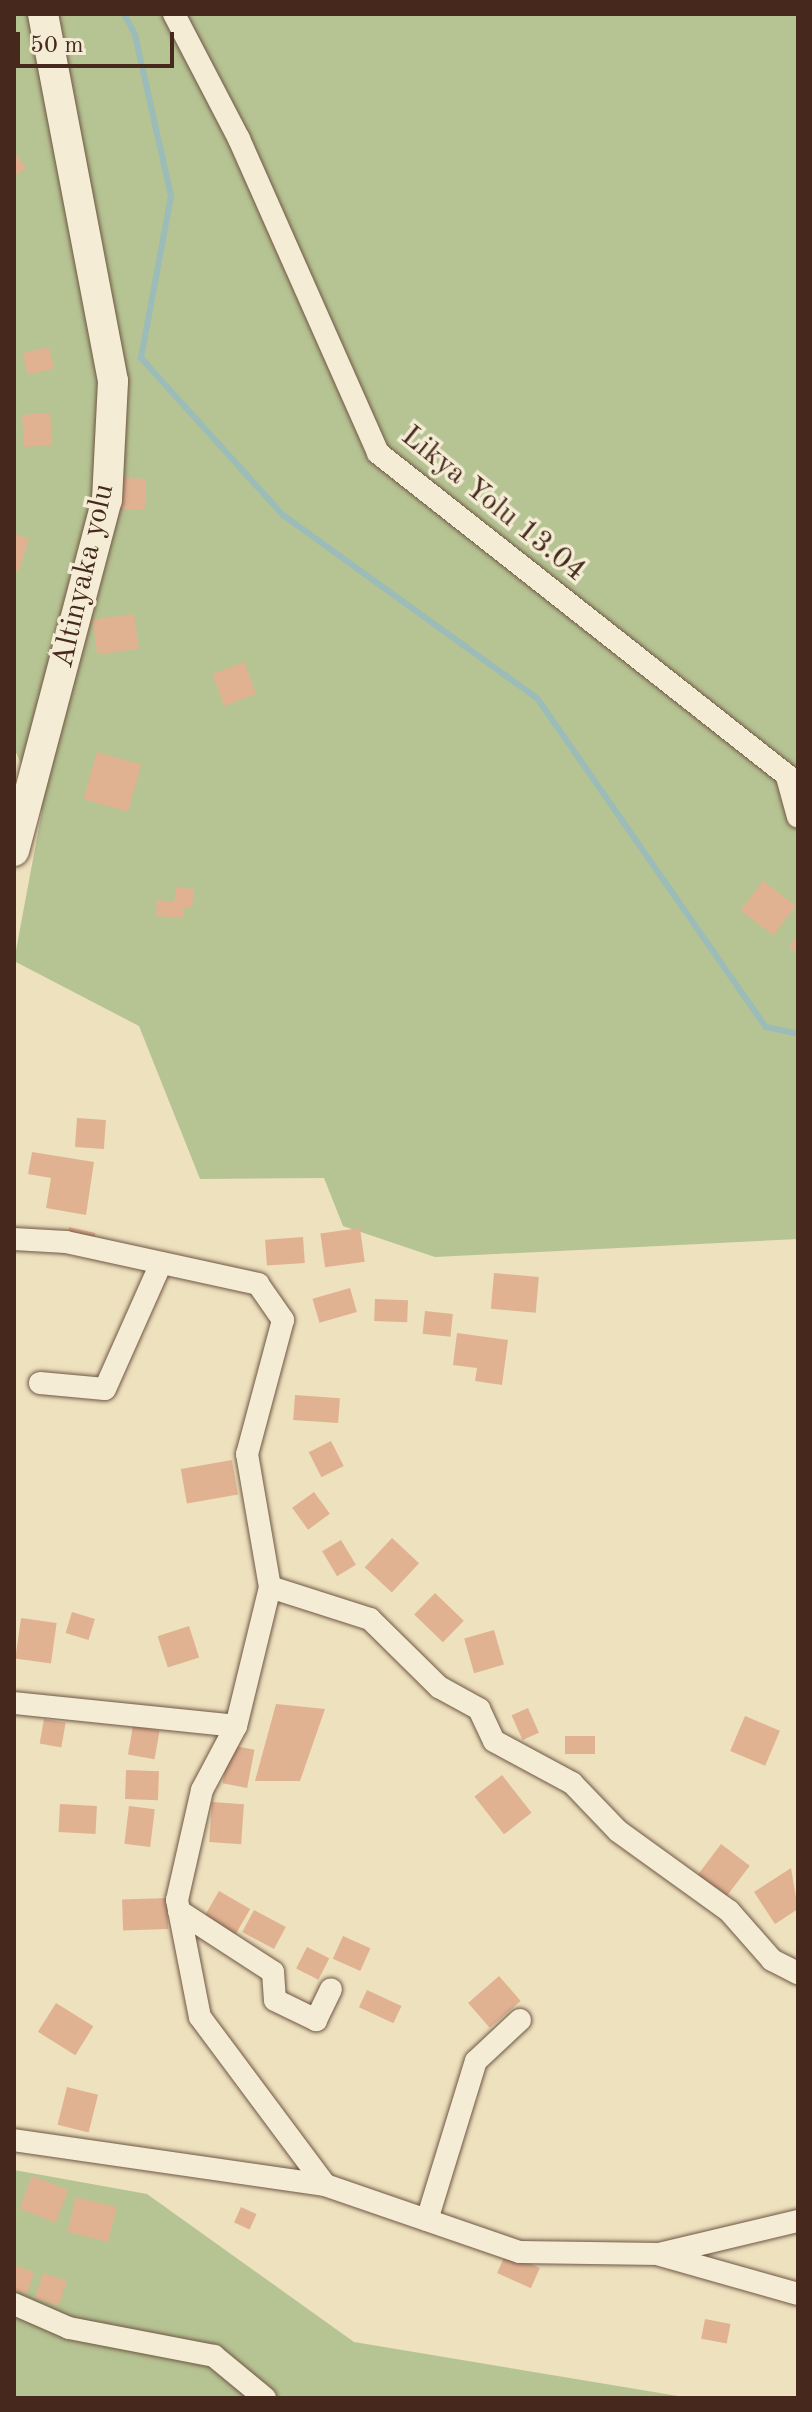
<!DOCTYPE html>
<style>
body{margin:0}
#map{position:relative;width:812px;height:2412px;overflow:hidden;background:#eee1be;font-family:"Old Standard TT",serif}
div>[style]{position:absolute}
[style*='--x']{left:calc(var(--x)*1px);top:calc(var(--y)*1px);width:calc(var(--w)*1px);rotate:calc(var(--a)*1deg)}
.green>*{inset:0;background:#b6c393}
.stream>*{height:6px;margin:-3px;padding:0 3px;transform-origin:3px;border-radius:3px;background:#9bbcb9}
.building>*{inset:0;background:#e1b292;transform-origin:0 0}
.roads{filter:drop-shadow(0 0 2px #705744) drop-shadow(0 0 2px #705744)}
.street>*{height:22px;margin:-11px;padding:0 11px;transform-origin:11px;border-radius:11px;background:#f4ecd5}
.secondary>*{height:30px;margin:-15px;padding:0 15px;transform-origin:15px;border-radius:15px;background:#f4ecd5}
span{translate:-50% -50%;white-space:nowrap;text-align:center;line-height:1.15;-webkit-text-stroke:7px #f4ecd5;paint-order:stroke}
.street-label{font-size:30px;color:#46291c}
.frame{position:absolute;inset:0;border:16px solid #46291c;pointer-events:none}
.scale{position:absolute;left:16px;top:32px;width:158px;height:36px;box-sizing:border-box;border:4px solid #46291c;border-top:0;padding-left:10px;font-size:24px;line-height:28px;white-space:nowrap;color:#46291c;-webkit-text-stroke:6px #f4ecd5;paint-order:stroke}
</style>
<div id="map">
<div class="green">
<i style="clip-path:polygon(14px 14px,798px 14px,798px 1239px,435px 1257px,343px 1226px,324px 1178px,200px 1179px,139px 1026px,14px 961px,42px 811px,14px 748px)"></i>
<i style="clip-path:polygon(14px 2170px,147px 2194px,354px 2342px,690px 2398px,14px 2398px)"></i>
</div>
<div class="stream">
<i style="--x:124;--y:14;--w:24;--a:62"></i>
<i style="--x:135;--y:35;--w:165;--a:77.4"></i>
<i style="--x:171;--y:196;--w:165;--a:100.5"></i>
<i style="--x:141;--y:358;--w:212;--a:47.9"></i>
<i style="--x:283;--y:515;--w:313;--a:35.8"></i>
<i style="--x:537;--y:698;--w:401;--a:55.2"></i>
<i style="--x:766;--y:1027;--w:33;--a:12"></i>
</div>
<div class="building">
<i style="clip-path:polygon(14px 151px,26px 168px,14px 176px)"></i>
<i style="left:49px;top:347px;width:22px;height:27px;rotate:77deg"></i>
<i style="left:50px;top:413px;width:32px;height:28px;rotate:86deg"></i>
<i style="left:122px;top:478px;width:24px;height:31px;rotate:2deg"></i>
<i style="clip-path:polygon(14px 534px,29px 539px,18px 572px,14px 571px)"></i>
<i style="left:134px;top:614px;width:35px;height:42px;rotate:82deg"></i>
<i style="left:244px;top:662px;width:34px;height:34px;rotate:69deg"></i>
<i style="left:97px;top:752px;width:46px;height:49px;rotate:16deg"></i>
<i style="left:763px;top:881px;width:41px;height:37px;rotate:37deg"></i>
<i style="clip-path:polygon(176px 887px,194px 889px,192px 908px,184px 908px,183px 918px,156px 916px,157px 900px,174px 902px)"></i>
<i style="clip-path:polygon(798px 935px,798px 954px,789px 947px)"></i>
<i style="left:77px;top:1118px;width:29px;height:29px;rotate:4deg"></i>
<i style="clip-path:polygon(32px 1152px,94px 1162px,86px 1215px,46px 1208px,51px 1178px,28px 1174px)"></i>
<i style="left:69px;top:1227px;width:27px;height:15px;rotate:13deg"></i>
<i style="left:360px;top:1228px;width:34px;height:40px;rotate:82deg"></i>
<i style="left:303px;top:1237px;width:26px;height:38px;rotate:86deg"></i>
<i style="left:494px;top:1273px;width:45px;height:36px;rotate:5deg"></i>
<i style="left:350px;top:1288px;width:25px;height:39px;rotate:74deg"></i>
<i style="left:375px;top:1299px;width:33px;height:22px;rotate:2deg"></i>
<i style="left:425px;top:1311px;width:28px;height:23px;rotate:6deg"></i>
<i style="clip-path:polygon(457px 1333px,508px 1340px,502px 1385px,475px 1381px,477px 1368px,453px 1365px)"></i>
<i style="left:295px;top:1395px;width:45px;height:25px;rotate:4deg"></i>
<i style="left:331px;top:1441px;width:28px;height:25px;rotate:63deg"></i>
<i style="left:232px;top:1460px;width:35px;height:52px;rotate:80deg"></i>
<i style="left:314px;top:1492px;width:27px;height:27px;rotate:54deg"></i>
<i style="left:392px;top:1538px;width:37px;height:40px;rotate:43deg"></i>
<i style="left:341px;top:1540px;width:29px;height:22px;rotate:59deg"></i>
<i style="left:435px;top:1593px;width:40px;height:30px;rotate:44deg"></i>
<i style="left:72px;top:1612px;width:24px;height:22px;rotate:17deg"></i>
<i style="left:21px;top:1618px;width:36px;height:41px;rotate:8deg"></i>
<i style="left:189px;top:1626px;width:33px;height:33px;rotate:72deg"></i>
<i style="left:494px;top:1630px;width:36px;height:31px;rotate:74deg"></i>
<i style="clip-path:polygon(276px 1704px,325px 1709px,300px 1781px,255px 1781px)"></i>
<i style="left:528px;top:1708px;width:27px;height:18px;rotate:66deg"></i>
<i style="left:745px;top:1716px;width:38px;height:38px;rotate:23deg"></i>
<i style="left:44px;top:1719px;width:22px;height:25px;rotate:10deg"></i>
<i style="left:133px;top:1726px;width:27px;height:29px;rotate:10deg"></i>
<i style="left:565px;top:1736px;width:30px;height:18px"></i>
<i style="left:230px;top:1745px;width:25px;height:39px;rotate:11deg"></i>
<i style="left:126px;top:1770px;width:33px;height:29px;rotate:2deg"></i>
<i style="left:502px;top:1775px;width:48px;height:35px;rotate:52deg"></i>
<i style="left:212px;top:1802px;width:32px;height:40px;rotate:4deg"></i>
<i style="left:60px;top:1804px;width:37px;height:28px;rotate:3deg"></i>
<i style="left:129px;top:1806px;width:26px;height:38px;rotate:7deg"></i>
<i style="left:721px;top:1844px;width:36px;height:40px;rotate:37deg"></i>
<i style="clip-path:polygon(791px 1868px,798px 1909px,775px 1924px,754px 1892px)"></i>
<i style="left:219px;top:1891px;width:36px;height:30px;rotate:30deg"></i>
<i style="left:167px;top:1898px;width:31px;height:45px;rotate:88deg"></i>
<i style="left:254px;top:1910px;width:36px;height:25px;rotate:28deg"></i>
<i style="left:343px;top:1936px;width:30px;height:25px;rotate:24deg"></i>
<i style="left:307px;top:1947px;width:25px;height:24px;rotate:27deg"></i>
<i style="left:499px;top:1976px;width:33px;height:41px;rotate:49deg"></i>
<i style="left:367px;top:1990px;width:38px;height:19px;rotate:25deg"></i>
<i style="left:56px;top:2003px;width:44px;height:34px;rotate:32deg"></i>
<i style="left:67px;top:2087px;width:32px;height:39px;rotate:14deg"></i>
<i style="left:32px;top:2176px;width:39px;height:35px;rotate:21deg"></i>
<i style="left:76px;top:2197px;width:42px;height:36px;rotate:14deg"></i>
<i style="left:241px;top:2207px;width:17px;height:17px;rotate:24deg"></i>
<i style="left:506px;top:2253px;width:37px;height:22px;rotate:24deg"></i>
<i style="clip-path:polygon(14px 2265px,34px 2272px,27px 2294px,14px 2290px)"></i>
<i style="left:43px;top:2273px;width:25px;height:26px;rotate:18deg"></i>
<i style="left:705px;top:2319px;width:26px;height:20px;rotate:11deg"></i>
</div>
<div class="roads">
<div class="street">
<i style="--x:174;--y:14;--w:141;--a:62.5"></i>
<i style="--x:239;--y:139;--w:343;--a:66.1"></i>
<i style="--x:378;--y:453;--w:535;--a:38.24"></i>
<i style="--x:787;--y:777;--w:41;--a:74.6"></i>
<i style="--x:14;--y:1239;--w:52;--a:3.3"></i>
<i style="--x:66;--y:1242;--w:197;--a:12.3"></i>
<i style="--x:258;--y:1284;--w:44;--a:55.2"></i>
<i style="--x:283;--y:1320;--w:139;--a:105"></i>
<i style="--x:247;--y:1454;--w:135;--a:80.2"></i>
<i style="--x:270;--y:1587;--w:143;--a:103.7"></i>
<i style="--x:236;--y:1726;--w:72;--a:118"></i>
<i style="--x:202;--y:1790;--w:113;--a:102.8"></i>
<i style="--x:177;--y:1900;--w:119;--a:78.9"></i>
<i style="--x:200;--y:2017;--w:209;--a:53.3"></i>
<i style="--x:325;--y:2185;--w:314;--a:-171.8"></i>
<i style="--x:40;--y:1383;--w:65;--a:5.3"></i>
<i style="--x:105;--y:1389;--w:138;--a:-66"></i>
<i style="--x:270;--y:1587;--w:105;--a:17.7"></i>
<i style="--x:370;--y:1619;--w:97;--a:44.6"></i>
<i style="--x:439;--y:1687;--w:46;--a:28.8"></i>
<i style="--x:479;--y:1709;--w:35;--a:65"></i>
<i style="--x:494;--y:1741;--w:89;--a:28.3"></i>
<i style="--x:572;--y:1783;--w:66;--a:46.2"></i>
<i style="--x:618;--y:1831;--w:137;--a:35.8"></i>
<i style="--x:729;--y:1911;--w:65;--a:48.7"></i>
<i style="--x:772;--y:1960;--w:29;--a:27"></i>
<i style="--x:14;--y:1703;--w:223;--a:5.9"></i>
<i style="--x:179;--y:1911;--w:112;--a:33"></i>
<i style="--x:273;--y:1972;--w:28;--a:86"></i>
<i style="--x:275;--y:2000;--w:46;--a:26"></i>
<i style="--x:316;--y:2020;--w:34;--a:-64"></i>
<i style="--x:325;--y:2185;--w:206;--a:19"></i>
<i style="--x:520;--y:2252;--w:139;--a:0.8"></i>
<i style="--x:659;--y:2254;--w:143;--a:-13.4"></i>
<i style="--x:427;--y:2220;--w:166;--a:-72.9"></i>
<i style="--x:476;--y:2061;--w:60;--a:-43"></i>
<i style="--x:660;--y:2255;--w:143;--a:15.8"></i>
<i style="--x:14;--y:2304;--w:60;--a:23.6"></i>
<i style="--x:69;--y:2328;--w:148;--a:10.9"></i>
<i style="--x:214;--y:2356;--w:66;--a:39.5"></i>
</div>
<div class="secondary">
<i style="--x:14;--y:851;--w:363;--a:-75.2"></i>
<i style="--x:107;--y:500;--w:119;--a:-87.1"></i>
<i style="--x:113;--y:381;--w:374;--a:-100.8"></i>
</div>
</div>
<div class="street-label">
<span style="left:493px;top:504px;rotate:39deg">Likya Yolu 13.04</span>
<span style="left:84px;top:576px;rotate:-77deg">Altinyaka yolu</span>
</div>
<div class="frame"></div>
<div class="scale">50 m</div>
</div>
